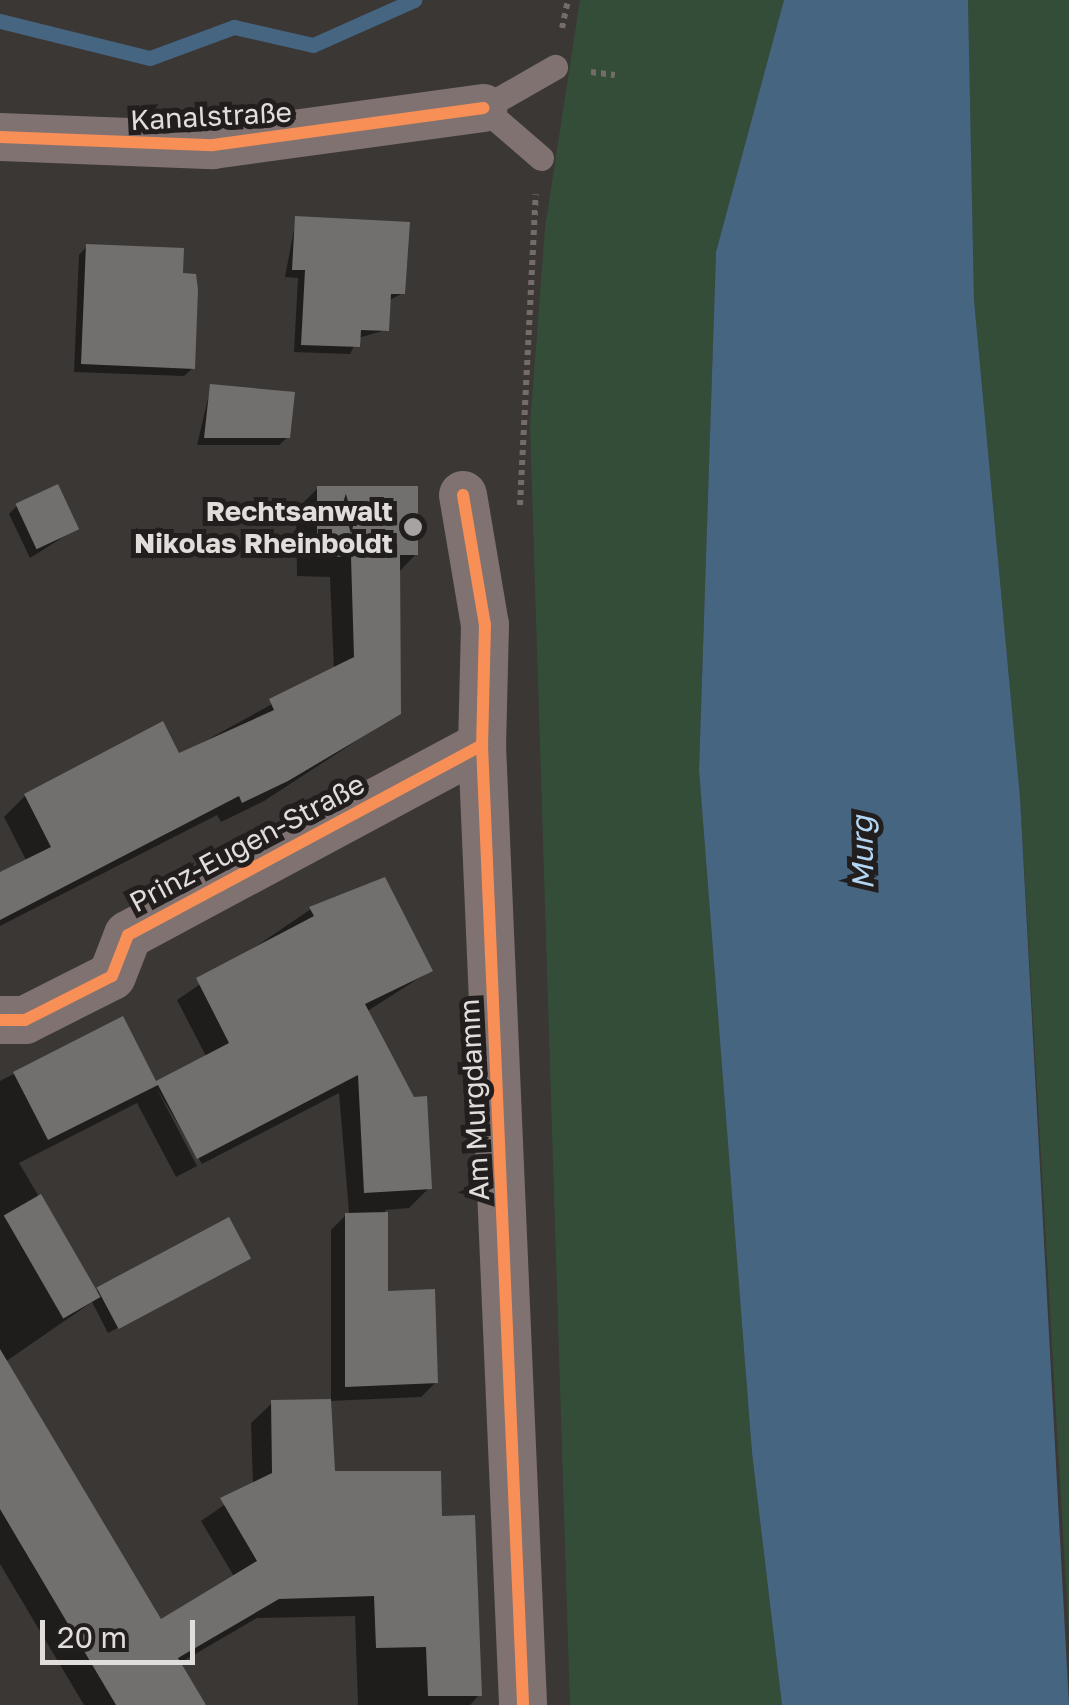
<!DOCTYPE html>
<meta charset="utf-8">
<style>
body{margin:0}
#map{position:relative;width:1069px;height:1705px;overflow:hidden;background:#3a3735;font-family:"Golos Text",sans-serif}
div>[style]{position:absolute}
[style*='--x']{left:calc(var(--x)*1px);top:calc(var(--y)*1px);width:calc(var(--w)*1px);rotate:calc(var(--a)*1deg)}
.green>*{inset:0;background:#344d39}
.water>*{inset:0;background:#466581}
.shadow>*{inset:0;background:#0007}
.stream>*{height:15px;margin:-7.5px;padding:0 7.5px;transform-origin:7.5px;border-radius:7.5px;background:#466581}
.building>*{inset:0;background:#72706e;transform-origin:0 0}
.path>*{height:6px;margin-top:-3px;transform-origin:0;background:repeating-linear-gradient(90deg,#756c6a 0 5px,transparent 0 10px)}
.lane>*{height:25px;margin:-12.5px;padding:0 12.5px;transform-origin:12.5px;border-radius:12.5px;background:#7f7270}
.street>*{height:48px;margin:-24px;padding:0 24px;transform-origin:24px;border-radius:24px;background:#7f7270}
.cycleway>*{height:12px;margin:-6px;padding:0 6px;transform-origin:6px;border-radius:6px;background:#f78f57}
.dots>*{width:28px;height:28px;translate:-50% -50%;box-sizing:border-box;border:5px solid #211e1d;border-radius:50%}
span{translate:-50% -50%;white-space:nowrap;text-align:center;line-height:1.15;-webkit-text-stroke:10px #211e1d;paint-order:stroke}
.street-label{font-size:28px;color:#e1dddb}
.poi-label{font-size:28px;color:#e1dddb;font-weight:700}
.right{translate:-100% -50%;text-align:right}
.water-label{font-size:30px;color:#b4d6f5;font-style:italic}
.scale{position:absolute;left:40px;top:1620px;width:155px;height:45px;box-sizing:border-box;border:5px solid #e1dddb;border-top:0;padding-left:12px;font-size:30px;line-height:35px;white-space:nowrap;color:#e1dddb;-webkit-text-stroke:8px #211e1d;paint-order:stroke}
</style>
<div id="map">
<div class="green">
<i style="clip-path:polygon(580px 0,784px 0,716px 252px,699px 770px,752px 1453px,782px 1705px,570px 1705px,530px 426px,545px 228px)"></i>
<i style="clip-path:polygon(968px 0,1069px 0,1069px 1636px,1020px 797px,974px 300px)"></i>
</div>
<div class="water">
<i style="clip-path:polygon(784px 0,968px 0,974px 300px,1020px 797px,1069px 1705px,782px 1705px,752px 1453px,699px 770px,716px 252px)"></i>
</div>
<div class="shadow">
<i style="clip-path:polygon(296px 219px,403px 293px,388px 301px,386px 330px,358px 338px,350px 354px,294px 352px,298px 278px,285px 277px)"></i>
<i style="clip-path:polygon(87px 246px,180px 276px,193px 368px,184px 376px,74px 372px,79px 255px)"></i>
<i style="clip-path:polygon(211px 386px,288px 437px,279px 445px,197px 445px)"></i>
<i style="clip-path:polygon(318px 488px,416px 554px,398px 573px,399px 713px,264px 801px,221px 822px,217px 815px,0 926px,0 875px,27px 862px,4px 817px,25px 796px,178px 756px,334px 670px,330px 577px,297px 576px,296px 510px)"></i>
<i style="clip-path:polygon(17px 506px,76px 529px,30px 558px,9px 514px)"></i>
<i style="clip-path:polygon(evenodd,311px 909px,430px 971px,366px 1012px,429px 1188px,409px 1208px,385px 1210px,386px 1293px,436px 1382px,421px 1397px,328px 1401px,333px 1474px,440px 1518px,479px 1695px,470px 1705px,358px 1705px,355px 1616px,257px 1618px,178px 1664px,203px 1705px,84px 1705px,0 1564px,0 1081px,122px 1019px,155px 1084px,207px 1058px,177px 1000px,311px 909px,156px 1087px,202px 1164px,339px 1093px,349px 1212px,331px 1230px,331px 1401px,272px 1403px,251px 1423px,253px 1485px,201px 1521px,235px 1578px,160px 1623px,5px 1362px,92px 1302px,108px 1333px,248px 1258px,95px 1291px,19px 1163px,137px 1103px,176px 1177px,197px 1166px,156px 1087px)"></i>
</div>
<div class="stream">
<i style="--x:0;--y:21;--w:154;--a:13.9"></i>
<i style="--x:150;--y:58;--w:90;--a:-20.3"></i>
<i style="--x:234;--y:27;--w:81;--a:12.8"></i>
<i style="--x:313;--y:45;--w:111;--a:-24"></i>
</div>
<div class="building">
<i style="clip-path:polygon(295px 216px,410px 222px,405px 294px,391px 294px,389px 331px,361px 330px,360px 347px,301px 345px,305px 270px,292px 270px)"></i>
<i style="clip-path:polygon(86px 244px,184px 248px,183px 273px,196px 274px,198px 290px,195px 369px,81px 364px)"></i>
<i style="clip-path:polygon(210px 384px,295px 392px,290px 438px,204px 438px)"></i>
<i style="left:58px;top:484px;width:50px;height:47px;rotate:65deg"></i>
<i style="clip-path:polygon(317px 486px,418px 486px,418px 555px,400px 555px,401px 714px,288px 781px,242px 803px,239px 796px,0 920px,0 872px,51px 847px,24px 794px,163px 721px,179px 753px,274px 710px,269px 699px,354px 657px,351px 557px,317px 556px)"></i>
<i style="clip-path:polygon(385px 877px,433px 971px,365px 1004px,414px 1097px,427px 1096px,432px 1189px,364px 1193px,358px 1075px,197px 1159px,158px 1085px,48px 1140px,13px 1072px,123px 1016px,156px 1081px,229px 1043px,196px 978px,314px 916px,309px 907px)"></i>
<i style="left:41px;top:1194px;width:119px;height:43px;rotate:60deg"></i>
<i style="clip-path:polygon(388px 1212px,388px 1291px,435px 1289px,438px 1383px,345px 1387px,345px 1213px)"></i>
<i style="left:229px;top:1217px;width:47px;height:150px;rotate:62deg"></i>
<i style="clip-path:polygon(0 1349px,161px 1619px,257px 1561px,220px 1498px,272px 1473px,271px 1400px,331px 1399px,335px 1471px,441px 1471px,442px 1516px,475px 1515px,482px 1696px,428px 1696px,426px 1647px,376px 1648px,374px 1596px,279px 1599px,178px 1658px,206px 1705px,116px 1705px,0 1509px)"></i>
</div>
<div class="path">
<i style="--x:562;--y:28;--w:29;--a:-78"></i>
<i style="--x:591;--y:72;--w:24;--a:7"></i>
<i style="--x:520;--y:505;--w:311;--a:-87.1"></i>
</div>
<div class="lane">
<i style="--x:541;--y:158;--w:77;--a:-139.2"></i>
<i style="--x:483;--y:108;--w:83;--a:-29.7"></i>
</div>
<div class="street">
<i style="--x:0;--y:137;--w:213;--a:2.2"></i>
<i style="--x:213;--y:145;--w:273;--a:-7.8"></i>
<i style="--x:463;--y:495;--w:132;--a:80.4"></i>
<i style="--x:485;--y:625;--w:120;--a:91.4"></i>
<i style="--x:482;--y:745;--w:961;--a:87.55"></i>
<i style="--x:0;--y:1020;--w:25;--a:0"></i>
<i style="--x:25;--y:1020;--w:97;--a:-26.8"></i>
<i style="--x:112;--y:976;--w:44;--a:-68.7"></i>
<i style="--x:128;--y:935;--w:402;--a:-28.2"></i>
</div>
<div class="cycleway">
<i style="--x:0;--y:137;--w:213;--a:2.2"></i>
<i style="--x:213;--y:145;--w:273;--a:-7.8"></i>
<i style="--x:463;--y:495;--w:132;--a:80.4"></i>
<i style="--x:485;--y:625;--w:120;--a:91.4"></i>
<i style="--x:482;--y:745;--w:961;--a:87.55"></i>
<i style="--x:0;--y:1020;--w:25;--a:0"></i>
<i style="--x:25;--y:1020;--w:97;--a:-26.8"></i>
<i style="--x:112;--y:976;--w:44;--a:-68.7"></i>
<i style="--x:128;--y:935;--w:402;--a:-28.2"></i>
</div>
<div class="dots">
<i style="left:413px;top:527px;background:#a7a3a1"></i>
</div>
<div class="street-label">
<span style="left:211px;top:116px;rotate:-3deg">Kanalstraße</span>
<span style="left:247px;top:843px;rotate:-28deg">Prinz-Eugen-Straße</span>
<span style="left:474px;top:1100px;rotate:-93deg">Am Murgdamm</span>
</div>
<div class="poi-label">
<span class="right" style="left:393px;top:527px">Rechtsanwalt<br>Nikolas Rheinboldt</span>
</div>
<div class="water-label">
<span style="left:862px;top:853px;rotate:-91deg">Murg</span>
</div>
<div class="scale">20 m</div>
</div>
